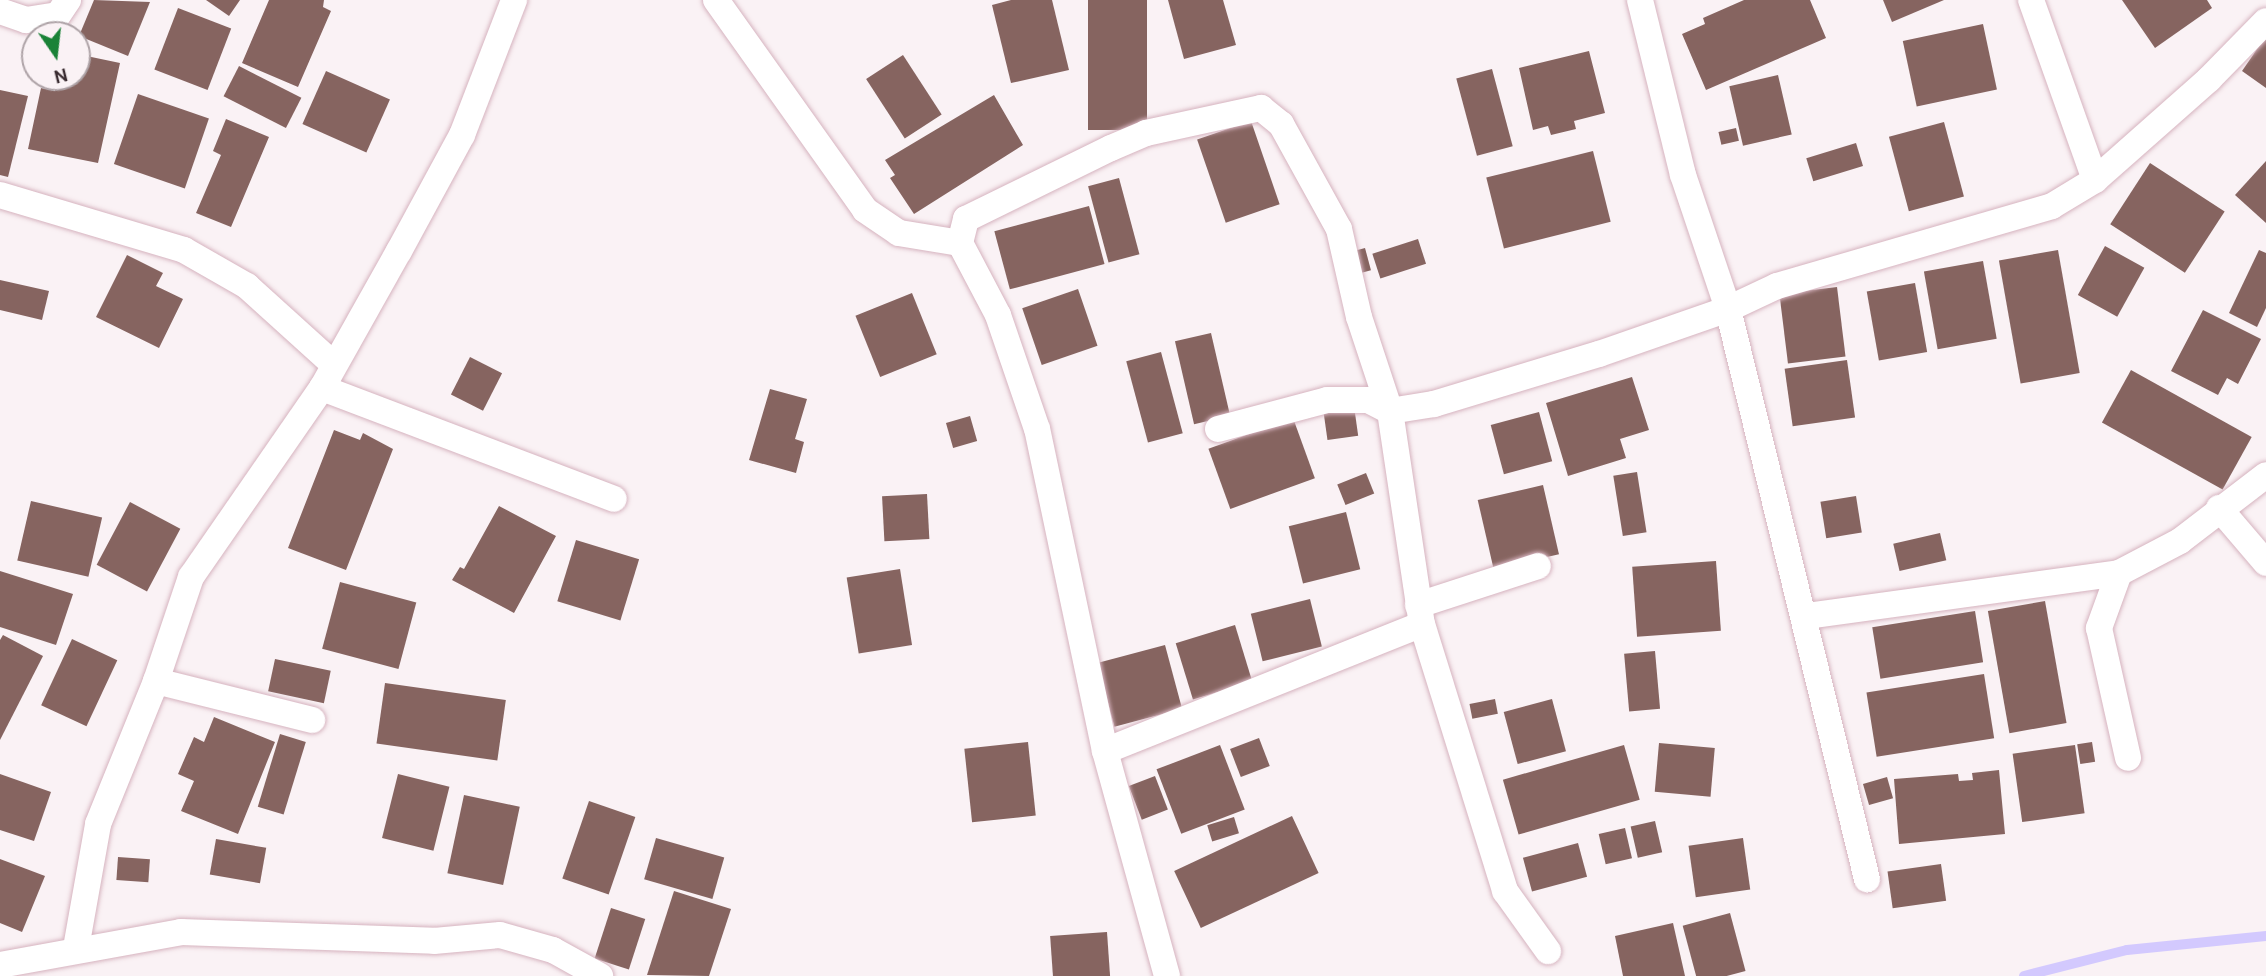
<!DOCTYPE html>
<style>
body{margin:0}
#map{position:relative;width:2266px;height:976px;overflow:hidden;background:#faf2f5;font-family:Overpass,sans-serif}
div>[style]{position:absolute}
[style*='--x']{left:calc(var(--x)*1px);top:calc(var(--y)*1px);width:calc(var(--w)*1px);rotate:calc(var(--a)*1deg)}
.stream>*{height:10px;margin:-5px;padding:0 5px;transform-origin:5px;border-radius:5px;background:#d3c9fe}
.building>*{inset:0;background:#866460;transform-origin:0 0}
.roads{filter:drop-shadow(0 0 2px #d6b3bf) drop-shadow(0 0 2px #d6b3bf)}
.street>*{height:26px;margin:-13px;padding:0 13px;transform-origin:13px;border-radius:13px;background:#fff}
span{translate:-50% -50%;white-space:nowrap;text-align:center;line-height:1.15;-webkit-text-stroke:7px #faf2f5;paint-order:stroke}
.north{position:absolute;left:21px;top:21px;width:70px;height:70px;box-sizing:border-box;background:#faf2f5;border:2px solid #aea3a7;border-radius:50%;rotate:166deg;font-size:19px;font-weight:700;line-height:28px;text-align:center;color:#3b2d32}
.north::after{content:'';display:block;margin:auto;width:24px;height:32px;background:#1a8237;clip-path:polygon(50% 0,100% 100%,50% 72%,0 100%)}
</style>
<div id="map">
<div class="stream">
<i style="--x:2024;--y:976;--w:106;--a:-14.2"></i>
<i style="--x:2127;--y:950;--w:140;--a:-5.8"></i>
</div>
<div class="building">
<i style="clip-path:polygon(94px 0,150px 2px,128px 56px,79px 36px)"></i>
<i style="clip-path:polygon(206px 0,240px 0,229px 16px)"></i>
<i style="clip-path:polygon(269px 0,324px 0,323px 7px,331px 11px,298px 87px,242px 63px)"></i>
<i style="clip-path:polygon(1011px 0,1052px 0,1069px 70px,1011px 83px,992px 5px)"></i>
<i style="left:1088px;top:0;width:59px;height:130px"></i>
<i style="clip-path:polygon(1168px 0,1223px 0,1236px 45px,1184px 59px)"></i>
<i style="clip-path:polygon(1744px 0,1810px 0,1826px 38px,1706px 90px,1682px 34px,1705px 24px,1703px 18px)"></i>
<i style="clip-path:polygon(1883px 0,1944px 0,1892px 22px)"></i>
<i style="clip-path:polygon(2122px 0,2207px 0,2212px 8px,2155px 48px)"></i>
<i style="left:178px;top:8px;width:57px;height:66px;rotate:21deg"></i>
<i style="left:1983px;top:24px;width:67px;height:82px;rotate:78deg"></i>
<i style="clip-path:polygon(2266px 36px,2266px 88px,2242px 71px)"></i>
<i style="clip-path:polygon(1589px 51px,1605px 113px,1574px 121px,1576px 129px,1551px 135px,1548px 126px,1533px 130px,1519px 68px)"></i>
<i style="clip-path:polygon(77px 54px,120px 63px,98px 163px,28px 149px,41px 88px,55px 91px,58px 77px,77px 77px)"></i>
<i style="left:903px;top:55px;width:71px;height:44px;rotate:57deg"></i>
<i style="left:239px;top:66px;width:70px;height:34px;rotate:27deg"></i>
<i style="left:1492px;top:69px;width:80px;height:37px;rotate:75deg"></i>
<i style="left:326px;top:71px;width:70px;height:58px;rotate:24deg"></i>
<i style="left:1778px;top:75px;width:61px;height:50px;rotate:77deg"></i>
<i style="clip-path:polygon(0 90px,28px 96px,8px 177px,0 175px)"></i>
<i style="left:138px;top:94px;width:75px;height:74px;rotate:19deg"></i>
<i style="clip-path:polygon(994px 95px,1023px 145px,914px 214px,890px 178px,895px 175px,885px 160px)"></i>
<i style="clip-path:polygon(226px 119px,269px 137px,231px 227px,196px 213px,221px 155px,213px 151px)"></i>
<i style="left:1251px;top:121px;width:88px;height:57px;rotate:71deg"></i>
<i style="left:1944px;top:122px;width:77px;height:57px;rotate:75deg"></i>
<i style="left:1736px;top:128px;width:13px;height:18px;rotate:77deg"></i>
<i style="left:1856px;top:143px;width:24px;height:52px;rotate:73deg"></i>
<i style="left:1593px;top:151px;width:73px;height:110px;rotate:76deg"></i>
<i style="clip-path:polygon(2266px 161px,2266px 223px,2235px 195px)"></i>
<i style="left:2150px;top:163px;width:89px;height:73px;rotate:33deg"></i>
<i style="left:1119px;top:178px;width:79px;height:32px;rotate:75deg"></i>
<i style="left:1089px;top:206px;width:60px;height:98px;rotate:75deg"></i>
<i style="left:1418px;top:239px;width:26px;height:48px;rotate:72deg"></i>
<i style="left:2105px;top:246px;width:45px;height:56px;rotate:29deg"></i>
<i style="left:1365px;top:248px;width:23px;height:21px;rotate:75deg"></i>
<i style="left:2058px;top:250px;width:125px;height:60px;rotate:80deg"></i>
<i style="clip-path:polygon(2259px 250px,2266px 253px,2266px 308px,2257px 327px,2229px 313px)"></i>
<i style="clip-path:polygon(127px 255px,163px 273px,156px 286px,183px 299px,159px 348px,96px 317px)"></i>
<i style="left:1983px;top:261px;width:79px;height:60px;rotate:80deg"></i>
<i style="clip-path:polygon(0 280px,49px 291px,42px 320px,0 310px)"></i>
<i style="left:1915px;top:283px;width:70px;height:49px;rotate:80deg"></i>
<i style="left:1837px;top:287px;width:70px;height:58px;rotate:83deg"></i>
<i style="left:1078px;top:289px;width:60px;height:59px;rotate:71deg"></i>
<i style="left:912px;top:293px;width:66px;height:61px;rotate:68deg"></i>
<i style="clip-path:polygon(2203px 310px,2261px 339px,2238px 384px,2227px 378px,2218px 395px,2171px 371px)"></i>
<i style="left:1211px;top:333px;width:85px;height:37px;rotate:77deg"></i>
<i style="left:1161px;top:352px;width:84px;height:36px;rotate:75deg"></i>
<i style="left:470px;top:357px;width:36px;height:42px;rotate:27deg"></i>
<i style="left:1847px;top:360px;width:58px;height:63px;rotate:82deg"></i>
<i style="left:2131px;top:370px;width:138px;height:60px;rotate:29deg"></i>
<i style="clip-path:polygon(1632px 377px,1649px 430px,1620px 439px,1626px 458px,1568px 476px,1546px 403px)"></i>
<i style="clip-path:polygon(770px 389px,807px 399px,795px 439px,804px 442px,796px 473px,749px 460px)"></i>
<i style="left:1354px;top:406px;width:30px;height:31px;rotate:82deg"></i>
<i style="left:1539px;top:412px;width:51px;height:50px;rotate:75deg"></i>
<i style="left:970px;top:416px;width:26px;height:25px;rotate:74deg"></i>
<i style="left:1293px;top:418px;width:64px;height:90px;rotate:70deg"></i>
<i style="clip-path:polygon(334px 430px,360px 440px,363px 433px,393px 449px,346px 570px,288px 548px)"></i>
<i style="left:1637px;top:472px;width:61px;height:24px;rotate:81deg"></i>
<i style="left:1366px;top:473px;width:22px;height:31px;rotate:68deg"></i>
<i style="left:1543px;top:485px;width:71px;height:67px;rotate:77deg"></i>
<i style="left:927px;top:494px;width:45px;height:45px;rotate:87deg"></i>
<i style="left:1856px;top:496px;width:37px;height:36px;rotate:81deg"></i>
<i style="left:31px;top:501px;width:73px;height:61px;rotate:13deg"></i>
<i style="left:130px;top:502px;width:57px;height:71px;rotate:28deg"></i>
<i style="clip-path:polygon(499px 506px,556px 536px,514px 613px,452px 580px,460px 567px,464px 569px)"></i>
<i style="left:1346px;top:512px;width:59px;height:59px;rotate:76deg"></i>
<i style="left:1940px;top:533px;width:28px;height:48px;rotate:77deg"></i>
<i style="left:576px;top:540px;width:66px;height:64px;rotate:17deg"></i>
<i style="left:1716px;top:561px;width:70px;height:84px;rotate:86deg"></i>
<i style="left:900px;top:569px;width:77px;height:54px;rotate:81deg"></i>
<i style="clip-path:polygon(0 571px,73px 594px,56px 645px,0 627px)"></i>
<i style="left:340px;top:582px;width:79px;height:69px;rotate:15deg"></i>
<i style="left:1310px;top:599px;width:49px;height:61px;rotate:76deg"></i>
<i style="left:2045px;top:601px;width:124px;height:58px;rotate:80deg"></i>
<i style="left:1975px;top:611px;width:52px;height:104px;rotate:81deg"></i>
<i style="left:1235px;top:625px;width:59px;height:62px;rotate:73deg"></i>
<i style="clip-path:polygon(3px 635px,43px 656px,0 740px,0 640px)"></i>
<i style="left:72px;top:639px;width:50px;height:73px;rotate:25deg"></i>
<i style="left:1165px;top:645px;width:66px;height:70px;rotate:75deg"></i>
<i style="left:1655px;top:651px;width:58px;height:31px;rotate:85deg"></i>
<i style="left:275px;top:659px;width:57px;height:33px;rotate:12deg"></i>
<i style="left:1984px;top:674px;width:65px;height:119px;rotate:81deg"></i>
<i style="left:385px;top:683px;width:122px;height:61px;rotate:8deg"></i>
<i style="left:1495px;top:699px;width:15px;height:26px;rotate:79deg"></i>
<i style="left:1552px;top:699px;width:54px;height:50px;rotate:75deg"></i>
<i style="clip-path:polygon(214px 717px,275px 742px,238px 834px,181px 811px,194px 781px,178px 774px,194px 737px,204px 742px)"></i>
<i style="left:280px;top:734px;width:27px;height:76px;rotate:17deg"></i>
<i style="left:1259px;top:738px;width:30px;height:31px;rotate:69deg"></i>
<i style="left:1028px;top:742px;width:74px;height:64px;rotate:84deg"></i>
<i style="left:2092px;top:742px;width:20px;height:15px;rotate:81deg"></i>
<i style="left:1659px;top:743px;width:56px;height:49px;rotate:5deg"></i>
<i style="left:1220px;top:745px;width:69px;height:68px;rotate:69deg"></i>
<i style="left:1624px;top:745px;width:57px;height:126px;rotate:74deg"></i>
<i style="left:2075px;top:745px;width:69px;height:63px;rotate:82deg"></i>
<i style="clip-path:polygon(1999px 770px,2005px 834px,1899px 844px,1894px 779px,1958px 774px,1959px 781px,1973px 780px,1972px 773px)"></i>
<i style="clip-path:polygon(0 774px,51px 792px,34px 841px,0 830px)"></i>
<i style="left:398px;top:774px;width:53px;height:66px;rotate:14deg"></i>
<i style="left:1155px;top:776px;width:36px;height:28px;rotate:69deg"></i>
<i style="left:1887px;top:777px;width:22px;height:25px;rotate:74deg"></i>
<i style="left:464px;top:795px;width:57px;height:80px;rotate:12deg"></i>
<i style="left:589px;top:801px;width:49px;height:82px;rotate:19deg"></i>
<i style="left:1292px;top:816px;width:63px;height:130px;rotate:65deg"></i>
<i style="left:1234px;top:817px;width:17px;height:28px;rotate:73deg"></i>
<i style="left:1655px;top:821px;width:32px;height:25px;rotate:77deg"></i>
<i style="left:1625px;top:828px;width:31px;height:27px;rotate:77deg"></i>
<i style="left:656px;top:838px;width:71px;height:43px;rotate:16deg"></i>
<i style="left:1743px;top:838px;width:52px;height:55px;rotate:82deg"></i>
<i style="left:216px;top:839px;width:51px;height:36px;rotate:10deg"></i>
<i style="left:1578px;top:843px;width:35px;height:57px;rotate:75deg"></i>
<i style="left:118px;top:857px;width:32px;height:23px;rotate:4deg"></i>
<i style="clip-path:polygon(0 859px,45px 876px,22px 932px,0 923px)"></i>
<i style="left:1941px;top:864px;width:37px;height:54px;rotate:82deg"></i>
<i style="clip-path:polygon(674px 891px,731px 909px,709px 976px,647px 975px)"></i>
<i style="left:611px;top:908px;width:36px;height:53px;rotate:18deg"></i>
<i style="left:1730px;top:913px;width:60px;height:49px;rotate:75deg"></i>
<i style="clip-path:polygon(1673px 923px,1685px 976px,1623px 976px,1615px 936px)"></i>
<i style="left:1107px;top:932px;width:44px;height:57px;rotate:86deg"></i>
</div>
<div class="roads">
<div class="street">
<i style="--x:716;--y:0;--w:257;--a:54.6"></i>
<i style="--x:865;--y:210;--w:41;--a:34.1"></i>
<i style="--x:899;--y:233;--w:62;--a:9.3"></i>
<i style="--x:1640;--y:0;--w:180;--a:76.2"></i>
<i style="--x:1683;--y:175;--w:141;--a:71.4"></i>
<i style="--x:1728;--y:309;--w:587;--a:76.3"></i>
<i style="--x:2031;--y:0;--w:191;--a:70.4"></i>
<i style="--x:0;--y:11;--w:28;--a:19"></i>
<i style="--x:26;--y:20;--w:32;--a:-9"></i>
<i style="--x:58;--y:15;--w:18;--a:-56"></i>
<i style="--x:0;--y:195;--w:192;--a:16.6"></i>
<i style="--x:184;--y:250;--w:73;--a:29.7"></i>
<i style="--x:247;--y:286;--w:115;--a:42.2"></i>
<i style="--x:322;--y:388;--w:312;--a:20.8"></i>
<i style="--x:1218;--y:429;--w:113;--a:-14.9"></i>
<i style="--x:1327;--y:400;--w:41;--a:0"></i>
<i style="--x:1368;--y:400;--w:25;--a:27"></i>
<i style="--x:1390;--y:411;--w:45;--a:-9"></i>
<i style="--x:1434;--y:404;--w:172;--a:-16.9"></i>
<i style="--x:1599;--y:354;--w:137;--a:-19.2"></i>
<i style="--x:1728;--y:309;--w:54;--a:-25.1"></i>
<i style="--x:1777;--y:286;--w:286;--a:-16.2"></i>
<i style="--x:2052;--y:206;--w:50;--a:-31.2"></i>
<i style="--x:2095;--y:180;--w:152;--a:-41.5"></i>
<i style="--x:2209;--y:79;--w:81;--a:-45.5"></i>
<i style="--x:2219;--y:508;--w:72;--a:49.5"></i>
<i style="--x:2119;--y:573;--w:59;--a:110"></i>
<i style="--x:2099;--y:628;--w:133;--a:77.4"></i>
<i style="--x:1418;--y:605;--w:126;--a:-18"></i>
<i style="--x:1806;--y:616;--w:316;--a:-7.8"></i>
<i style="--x:2119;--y:573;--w:69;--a:-27.7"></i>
<i style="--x:2180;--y:541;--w:108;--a:-37.5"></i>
<i style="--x:156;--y:681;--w:161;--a:14"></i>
<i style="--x:1105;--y:751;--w:341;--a:-21.8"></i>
<i style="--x:76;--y:948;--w:126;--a:-79.9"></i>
<i style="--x:98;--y:824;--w:154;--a:-67.9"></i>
<i style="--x:156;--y:681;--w:110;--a:-71.4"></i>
<i style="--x:191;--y:577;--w:230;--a:-55.3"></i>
<i style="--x:322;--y:388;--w:157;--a:-60.7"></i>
<i style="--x:399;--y:251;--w:132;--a:-61.5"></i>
<i style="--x:462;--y:135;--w:145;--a:-68.9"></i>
<i style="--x:0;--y:965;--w:184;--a:-10.3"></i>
<i style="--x:181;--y:932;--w:253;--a:2"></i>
<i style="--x:434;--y:941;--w:66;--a:-5.2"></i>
<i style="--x:500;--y:935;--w:55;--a:15.8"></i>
<i style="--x:553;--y:950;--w:54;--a:29"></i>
<i style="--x:1167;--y:976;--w:233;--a:-105.4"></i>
<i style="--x:1105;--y:751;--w:329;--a:-101.9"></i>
<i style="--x:1037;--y:429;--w:120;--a:-108.9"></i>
<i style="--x:998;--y:315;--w:81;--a:-117.8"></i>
<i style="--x:960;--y:243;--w:25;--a:-76"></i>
<i style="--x:966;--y:219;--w:161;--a:-26.1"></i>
<i style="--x:1111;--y:148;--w:38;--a:-23"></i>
<i style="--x:1146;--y:133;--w:118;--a:-12.3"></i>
<i style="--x:1261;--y:108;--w:26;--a:39"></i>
<i style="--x:1281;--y:124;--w:120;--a:61.1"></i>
<i style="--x:1339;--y:229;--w:90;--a:77.2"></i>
<i style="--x:1359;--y:317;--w:99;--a:71.7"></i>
<i style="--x:1390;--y:411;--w:215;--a:81.5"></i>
<i style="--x:1422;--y:624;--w:280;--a:72.7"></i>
<i style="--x:1505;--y:891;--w:74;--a:54.4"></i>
</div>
</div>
<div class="north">N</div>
</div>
